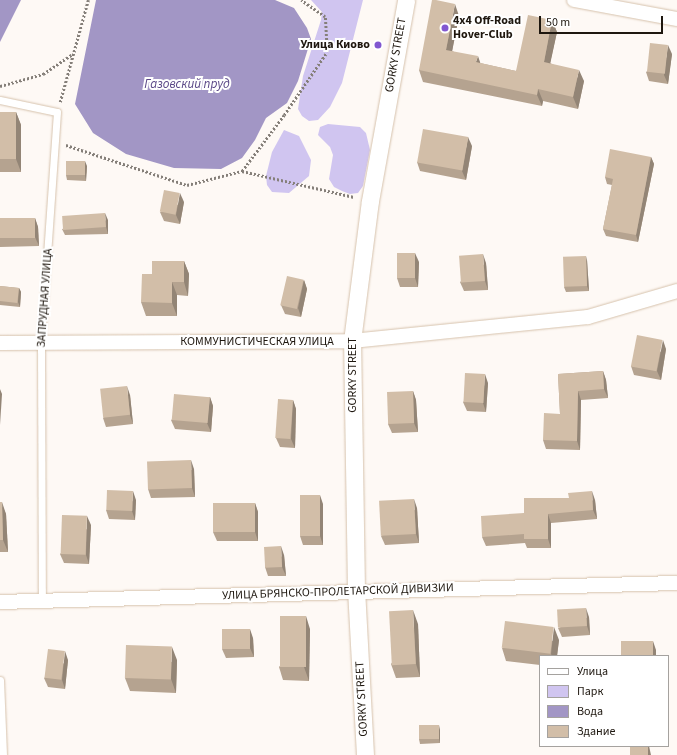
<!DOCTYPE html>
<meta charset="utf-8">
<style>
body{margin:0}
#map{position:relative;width:677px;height:755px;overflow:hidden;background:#fef9f5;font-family:"Source Sans 3",sans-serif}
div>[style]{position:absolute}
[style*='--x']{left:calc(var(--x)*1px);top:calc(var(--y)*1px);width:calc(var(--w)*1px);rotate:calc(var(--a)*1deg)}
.green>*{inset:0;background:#d0c5f0}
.water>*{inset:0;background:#a296c5}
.path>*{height:2.5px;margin-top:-1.25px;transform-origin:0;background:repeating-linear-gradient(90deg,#857f79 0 2px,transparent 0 4px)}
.roads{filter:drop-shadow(0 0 1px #d6c2ac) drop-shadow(0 0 1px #d6c2ac)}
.service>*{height:7px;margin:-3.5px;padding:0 3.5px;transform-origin:3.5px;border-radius:3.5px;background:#fff}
.minor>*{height:14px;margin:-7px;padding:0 7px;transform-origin:7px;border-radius:7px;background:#fff}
.tertiary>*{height:17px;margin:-8.5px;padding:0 8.5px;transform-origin:8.5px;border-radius:8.5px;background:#fff}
.wall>*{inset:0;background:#b5a390}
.shaded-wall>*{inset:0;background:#938576}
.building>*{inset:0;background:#d2bea8;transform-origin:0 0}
.dots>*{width:11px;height:11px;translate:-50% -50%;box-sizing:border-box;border:2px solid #fff;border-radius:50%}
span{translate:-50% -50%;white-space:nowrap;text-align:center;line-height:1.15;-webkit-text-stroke:4px #fff;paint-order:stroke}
.poi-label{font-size:12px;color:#1e170f;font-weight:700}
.left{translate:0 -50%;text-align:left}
.right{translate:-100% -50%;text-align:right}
.street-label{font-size:12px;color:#1e170f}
.water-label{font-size:13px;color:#5c4988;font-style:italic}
.legend{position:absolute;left:539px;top:655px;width:130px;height:92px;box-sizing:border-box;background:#fff;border:1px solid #a5a29f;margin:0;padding:5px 7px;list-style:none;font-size:12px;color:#1e170f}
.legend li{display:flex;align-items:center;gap:8px;height:20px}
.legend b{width:20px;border:1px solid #a5a29f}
.scale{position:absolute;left:539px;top:16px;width:124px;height:18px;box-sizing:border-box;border:2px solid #1e170f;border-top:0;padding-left:5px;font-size:12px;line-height:14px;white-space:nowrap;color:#1e170f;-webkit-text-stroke:3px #fff;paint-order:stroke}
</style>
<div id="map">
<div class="green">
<i style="clip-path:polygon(311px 0,363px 0,342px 83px,330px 107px,318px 120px,309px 121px,302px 116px,298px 109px,303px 76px,321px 20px,322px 12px)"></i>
<i style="clip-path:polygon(328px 124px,360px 127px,366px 133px,370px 150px,363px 186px,358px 193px,350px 194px,342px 191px,334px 187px,329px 179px,333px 155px,330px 147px,318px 135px,320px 127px)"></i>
<i style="clip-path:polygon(284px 130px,299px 136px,311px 160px,309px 176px,289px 193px,272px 192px,267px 185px,266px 176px,272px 152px)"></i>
</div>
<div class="water">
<i style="clip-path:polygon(0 0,21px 0,0 42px)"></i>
<i style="clip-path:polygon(96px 0,275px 0,294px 8px,307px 28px,311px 39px,298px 81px,287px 103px,266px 118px,255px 140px,242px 158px,221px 169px,174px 168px,126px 154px,93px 133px,75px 104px)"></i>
</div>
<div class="path">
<i style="--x:0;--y:86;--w:45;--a:-15.6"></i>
<i style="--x:43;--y:74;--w:36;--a:-34"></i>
<i style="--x:60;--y:102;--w:106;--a:-74.6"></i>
<i style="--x:66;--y:145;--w:127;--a:18.3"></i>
<i style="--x:187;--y:185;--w:57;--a:-14.3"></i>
<i style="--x:242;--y:171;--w:115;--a:13.1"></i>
<i style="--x:242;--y:171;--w:70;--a:-53.1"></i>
<i style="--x:284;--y:115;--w:76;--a:-55.7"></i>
<i style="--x:327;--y:52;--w:35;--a:-93"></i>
<i style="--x:325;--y:17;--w:29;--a:-145"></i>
</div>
<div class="roads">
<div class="service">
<i style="--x:0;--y:100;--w:58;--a:11.9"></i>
<i style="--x:57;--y:112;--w:232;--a:94"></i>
<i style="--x:41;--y:343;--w:258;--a:89.8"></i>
<i style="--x:0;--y:680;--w:75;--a:87.7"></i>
</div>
<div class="minor">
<i style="--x:574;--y:0;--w:105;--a:10.5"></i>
<i style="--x:0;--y:343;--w:352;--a:-0.3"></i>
<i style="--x:352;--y:341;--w:237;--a:-5.8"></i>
<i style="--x:588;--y:317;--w:93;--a:-16.3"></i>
<i style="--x:0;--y:602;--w:677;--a:-1.61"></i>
</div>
<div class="tertiary">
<i style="--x:365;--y:755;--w:164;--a:-93.1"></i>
<i style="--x:356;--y:591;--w:250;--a:-90.9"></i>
<i style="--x:352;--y:341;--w:141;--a:-82.7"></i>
<i style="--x:370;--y:201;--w:204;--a:-79.8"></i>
</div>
</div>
<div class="wall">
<i style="clip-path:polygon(459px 16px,452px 51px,480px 63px,516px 71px,552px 20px,557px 32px,550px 63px,584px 81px,578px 109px,543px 101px,542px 106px,423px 82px,419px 70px)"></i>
<i style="clip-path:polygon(672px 54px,668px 84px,649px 81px,646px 72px)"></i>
<i style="clip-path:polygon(0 112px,16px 112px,21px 125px,21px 172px,0 172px)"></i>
<i style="clip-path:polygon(472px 146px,466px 180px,420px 171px,417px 162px)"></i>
<i style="clip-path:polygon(651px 157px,654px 164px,638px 242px,606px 236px,603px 229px,612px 185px,607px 184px,605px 177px)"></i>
<i style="clip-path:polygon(87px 166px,86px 181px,67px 180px,66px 175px)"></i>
<i style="clip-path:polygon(184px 202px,180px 224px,164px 221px,160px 212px)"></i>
<i style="clip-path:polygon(0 218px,35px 218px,38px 227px,39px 246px,0 247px)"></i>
<i style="clip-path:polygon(108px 220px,108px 234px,65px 235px,62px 229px)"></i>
<i style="clip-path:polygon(587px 260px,589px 291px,566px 292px,564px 287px)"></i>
<i style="clip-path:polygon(184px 261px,189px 274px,188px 296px,177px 295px,177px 316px,146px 316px,141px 302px,152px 274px)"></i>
<i style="clip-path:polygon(419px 262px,418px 287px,400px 287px,397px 278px)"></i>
<i style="clip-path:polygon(486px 263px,488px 290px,464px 291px,460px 282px)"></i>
<i style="clip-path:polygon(304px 280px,307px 289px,301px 317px,285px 314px,281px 305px)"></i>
<i style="clip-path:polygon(0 286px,19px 288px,21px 292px,20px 307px,0 305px)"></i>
<i style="clip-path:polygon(666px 349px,661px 380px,634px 375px,631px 366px)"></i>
<i style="clip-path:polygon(603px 371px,606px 380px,608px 398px,581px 400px,580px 450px,546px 449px,543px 440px,560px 414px,558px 374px)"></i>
<i style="clip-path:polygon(488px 383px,486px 412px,467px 411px,463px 402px)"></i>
<i style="clip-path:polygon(413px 391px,416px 400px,418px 432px,392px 433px,388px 424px)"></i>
<i style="clip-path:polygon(130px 395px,133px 424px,106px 427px,103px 418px)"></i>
<i style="clip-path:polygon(210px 397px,213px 406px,211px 432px,175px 429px,171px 420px)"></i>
<i style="clip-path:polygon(293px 400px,296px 409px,295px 448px,280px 447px,276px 438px)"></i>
<i style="clip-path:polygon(194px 469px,195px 497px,151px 498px,148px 489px)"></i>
<i style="clip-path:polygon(136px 500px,135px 520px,109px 519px,106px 510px)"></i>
<i style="clip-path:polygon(595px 500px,597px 519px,551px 523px,551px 548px,527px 548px,525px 543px,486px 546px,482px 537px,524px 513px)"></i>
<i style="clip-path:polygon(0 502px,6px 514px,8px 552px,0 552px)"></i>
<i style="clip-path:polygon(255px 503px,258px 512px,258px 541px,217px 541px,213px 532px)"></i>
<i style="clip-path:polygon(323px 504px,323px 545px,303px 545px,300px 536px)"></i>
<i style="clip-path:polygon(417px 508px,419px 543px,385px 545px,381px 536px)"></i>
<i style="clip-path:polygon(91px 525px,89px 564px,64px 563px,60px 554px)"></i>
<i style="clip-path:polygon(284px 555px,286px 576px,268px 576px,265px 567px)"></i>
<i style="clip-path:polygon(589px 617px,590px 635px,562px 637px,558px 628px)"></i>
<i style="clip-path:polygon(418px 624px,420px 677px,396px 678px,391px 664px)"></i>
<i style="clip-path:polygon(310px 629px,309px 681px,283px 680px,279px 667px)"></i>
<i style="clip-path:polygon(253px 638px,254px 657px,226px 658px,222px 649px)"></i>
<i style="clip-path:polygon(559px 640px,557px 656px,540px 656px,540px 665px,506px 661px,502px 648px)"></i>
<i style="clip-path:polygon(68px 660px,65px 689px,48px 687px,44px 678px)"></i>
<i style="clip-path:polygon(177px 660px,176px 693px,130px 691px,125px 678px)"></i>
<i style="clip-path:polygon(440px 730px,440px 743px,420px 744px,419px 739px)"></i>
</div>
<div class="shaded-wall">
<i style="clip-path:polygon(455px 4px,459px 16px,450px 62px,446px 50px)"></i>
<i style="clip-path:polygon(552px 20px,557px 32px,548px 74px,544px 62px)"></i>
<i style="clip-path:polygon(668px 45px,672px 54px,668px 84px,664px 75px)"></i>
<i style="clip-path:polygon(478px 56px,482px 68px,476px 62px)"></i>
<i style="clip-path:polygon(579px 70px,584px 81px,578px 109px,573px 97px)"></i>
<i style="clip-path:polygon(538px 89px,543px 101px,542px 106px,537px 95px)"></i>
<i style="clip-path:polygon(16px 112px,21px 125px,21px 172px,16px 159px)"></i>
<i style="clip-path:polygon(468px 137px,472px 146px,466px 180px,462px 171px)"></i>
<i style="clip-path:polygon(651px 157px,654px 164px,638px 242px,636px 235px)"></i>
<i style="clip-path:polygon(85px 161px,87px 166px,86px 181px,85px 176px)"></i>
<i style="clip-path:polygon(180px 193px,184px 202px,180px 224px,176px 215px)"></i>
<i style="clip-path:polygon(105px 213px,108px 220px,108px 234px,106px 227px)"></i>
<i style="clip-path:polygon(35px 218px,38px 227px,39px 246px,35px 237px)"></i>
<i style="clip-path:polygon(415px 253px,419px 262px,418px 287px,415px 278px)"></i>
<i style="clip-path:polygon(483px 254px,486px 263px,488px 290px,485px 281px)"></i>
<i style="clip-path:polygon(586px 256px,587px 260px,589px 291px,587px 286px)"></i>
<i style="clip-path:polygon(184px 261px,189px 274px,188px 296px,184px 282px)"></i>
<i style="clip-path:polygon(304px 280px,307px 289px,301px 317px,298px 308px)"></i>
<i style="clip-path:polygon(172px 282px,177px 295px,177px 316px,172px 303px)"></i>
<i style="clip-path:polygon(19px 288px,21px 292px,20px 307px,18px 302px)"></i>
<i style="clip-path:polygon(663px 340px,666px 349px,661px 380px,657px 371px)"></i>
<i style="clip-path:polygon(603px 371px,606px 380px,608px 398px,604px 389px)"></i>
<i style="clip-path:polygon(485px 374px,488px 383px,486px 412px,483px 403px)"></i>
<i style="clip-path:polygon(127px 386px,130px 395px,133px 424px,130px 415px)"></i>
<i style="clip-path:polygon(0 389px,2px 394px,0 425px)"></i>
<i style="clip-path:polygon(413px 391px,416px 400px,418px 432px,414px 423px)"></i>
<i style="clip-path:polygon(578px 391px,581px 400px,580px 450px,577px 441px)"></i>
<i style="clip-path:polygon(210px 397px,213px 406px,211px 432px,207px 423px)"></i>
<i style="clip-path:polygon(293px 400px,296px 409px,295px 448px,291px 439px)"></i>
<i style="clip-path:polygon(191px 460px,194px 469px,195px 497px,192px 488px)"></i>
<i style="clip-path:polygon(133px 491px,136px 500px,135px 520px,132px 511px)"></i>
<i style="clip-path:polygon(592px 491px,595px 500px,597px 519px,593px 510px)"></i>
<i style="clip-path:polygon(320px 495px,323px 504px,323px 545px,320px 536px)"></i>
<i style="clip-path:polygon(414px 499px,417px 508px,419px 543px,416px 534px)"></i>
<i style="clip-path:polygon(2px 502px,6px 514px,8px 552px,3px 540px)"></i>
<i style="clip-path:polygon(255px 503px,258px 512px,258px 541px,255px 532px)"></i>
<i style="clip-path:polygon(548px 514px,551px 523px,551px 548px,548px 539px)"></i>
<i style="clip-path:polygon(87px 516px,91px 525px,89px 564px,86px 555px)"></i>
<i style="clip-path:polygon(281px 546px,284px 555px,286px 576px,282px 567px)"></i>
<i style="clip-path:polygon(586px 608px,589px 617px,590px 635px,587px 626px)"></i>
<i style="clip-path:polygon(413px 610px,418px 624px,420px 677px,416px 664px)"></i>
<i style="clip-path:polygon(306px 616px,310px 629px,309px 681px,304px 667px)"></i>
<i style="clip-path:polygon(554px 627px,559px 640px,557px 656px,552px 656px,551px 654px)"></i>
<i style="clip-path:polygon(250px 629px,253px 638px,254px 657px,250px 648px)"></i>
<i style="clip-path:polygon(653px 641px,656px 650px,656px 656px,653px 656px)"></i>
<i style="clip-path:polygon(172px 647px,177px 660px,176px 693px,171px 679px)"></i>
<i style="clip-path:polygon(65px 651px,68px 660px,65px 689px,62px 680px)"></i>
<i style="clip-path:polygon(439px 725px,440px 730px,440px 743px,439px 739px)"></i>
<i style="clip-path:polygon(648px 746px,649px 746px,651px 755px,648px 755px)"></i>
</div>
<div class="building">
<i style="clip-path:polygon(432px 0,436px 0,455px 4px,446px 50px,478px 56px,476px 62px,516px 71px,528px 15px,552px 20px,544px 62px,579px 70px,573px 97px,538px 89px,537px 95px,419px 70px)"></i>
<i style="left:650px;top:43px;width:18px;height:29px;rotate:6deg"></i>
<i style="left:0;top:112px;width:16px;height:47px"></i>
<i style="left:423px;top:129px;width:46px;height:34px;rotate:10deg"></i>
<i style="clip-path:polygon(610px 149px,651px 157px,636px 235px,603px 229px,613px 179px,605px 177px)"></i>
<i style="left:66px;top:161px;width:19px;height:14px"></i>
<i style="left:164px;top:190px;width:16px;height:22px;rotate:11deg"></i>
<i style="left:105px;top:213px;width:14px;height:43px;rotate:86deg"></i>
<i style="left:0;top:218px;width:35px;height:20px"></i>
<i style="left:397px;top:253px;width:18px;height:25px"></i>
<i style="left:483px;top:254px;width:27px;height:24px;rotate:86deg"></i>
<i style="left:586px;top:256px;width:30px;height:23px;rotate:88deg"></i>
<i style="clip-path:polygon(152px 261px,184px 261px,184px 282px,172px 282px,172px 303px,141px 302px,142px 274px,152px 274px)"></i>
<i style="left:287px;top:276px;width:17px;height:30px;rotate:13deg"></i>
<i style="left:0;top:286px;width:19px;height:15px;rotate:6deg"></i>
<i style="left:637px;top:335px;width:26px;height:32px;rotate:11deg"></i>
<i style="clip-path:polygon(603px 371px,604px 389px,578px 391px,577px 441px,543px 440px,544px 413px,560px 414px,558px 374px)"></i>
<i style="left:465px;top:373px;width:20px;height:29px;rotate:3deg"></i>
<i style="left:127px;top:386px;width:29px;height:27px;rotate:84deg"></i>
<i style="left:413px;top:391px;width:32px;height:26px;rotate:88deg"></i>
<i style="left:174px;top:394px;width:36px;height:26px;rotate:5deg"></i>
<i style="left:278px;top:399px;width:15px;height:39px;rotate:4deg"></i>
<i style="left:191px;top:460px;width:28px;height:44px;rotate:88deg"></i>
<i style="left:107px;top:490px;width:26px;height:20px;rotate:2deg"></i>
<i style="clip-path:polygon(592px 491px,593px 510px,548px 514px,548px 539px,524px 539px,524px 534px,482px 537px,481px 516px,524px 513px,524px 498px,569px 498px,568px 493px)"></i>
<i style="left:300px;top:495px;width:20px;height:41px"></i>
<i style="left:414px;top:499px;width:35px;height:35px;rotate:87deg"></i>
<i style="clip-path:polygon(0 502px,2px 502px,3px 540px,0 540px)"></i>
<i style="left:213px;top:503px;width:42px;height:29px"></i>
<i style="left:62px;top:515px;width:25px;height:39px;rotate:2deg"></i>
<i style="left:281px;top:546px;width:21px;height:17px;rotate:87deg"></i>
<i style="left:586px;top:608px;width:18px;height:29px;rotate:87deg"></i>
<i style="left:413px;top:610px;width:54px;height:24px;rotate:87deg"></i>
<i style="left:280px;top:616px;width:26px;height:51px"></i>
<i style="left:505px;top:621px;width:49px;height:27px;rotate:7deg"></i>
<i style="left:222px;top:629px;width:28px;height:20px"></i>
<i style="left:621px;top:641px;width:32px;height:15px"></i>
<i style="left:126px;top:645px;width:46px;height:33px;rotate:2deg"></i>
<i style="left:48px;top:649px;width:17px;height:29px;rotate:7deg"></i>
<i style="left:583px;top:655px;width:20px;height:1px"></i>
<i style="left:419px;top:725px;width:20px;height:14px"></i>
<i style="left:630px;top:746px;width:18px;height:9px"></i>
</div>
<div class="dots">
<i style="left:445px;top:28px;background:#8157d0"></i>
<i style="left:378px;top:45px;background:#8157d0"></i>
</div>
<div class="poi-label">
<span class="left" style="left:453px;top:28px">4x4 Off-Road<br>Hover-Club</span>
<span class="right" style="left:370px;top:45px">Улица Киово</span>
</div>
<div class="street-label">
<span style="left:396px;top:55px;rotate:-80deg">GORKY STREET</span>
<span style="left:45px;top:298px;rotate:-86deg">ЗАПРУДНАЯ УЛИЦА</span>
<span style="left:257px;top:342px">КОММУНИСТИЧЕСКАЯ УЛИЦА</span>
<span style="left:353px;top:375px;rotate:-90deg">GORKY STREET</span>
<span style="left:338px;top:592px;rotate:-2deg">УЛИЦА БРЯНСКО-ПРОЛЕТАРСКОЙ ДИВИЗИИ</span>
<span style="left:362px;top:699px;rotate:-93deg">GORKY STREET</span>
</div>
<div class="water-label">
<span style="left:187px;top:84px">Газовский пруд</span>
</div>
<ul class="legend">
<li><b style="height:5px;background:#fff"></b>Улица</li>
<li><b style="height:11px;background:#d0c5f0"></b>Парк</li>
<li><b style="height:11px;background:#a296c5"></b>Вода</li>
<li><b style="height:11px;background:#d2bea8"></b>Здание</li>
</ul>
<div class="scale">50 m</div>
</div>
